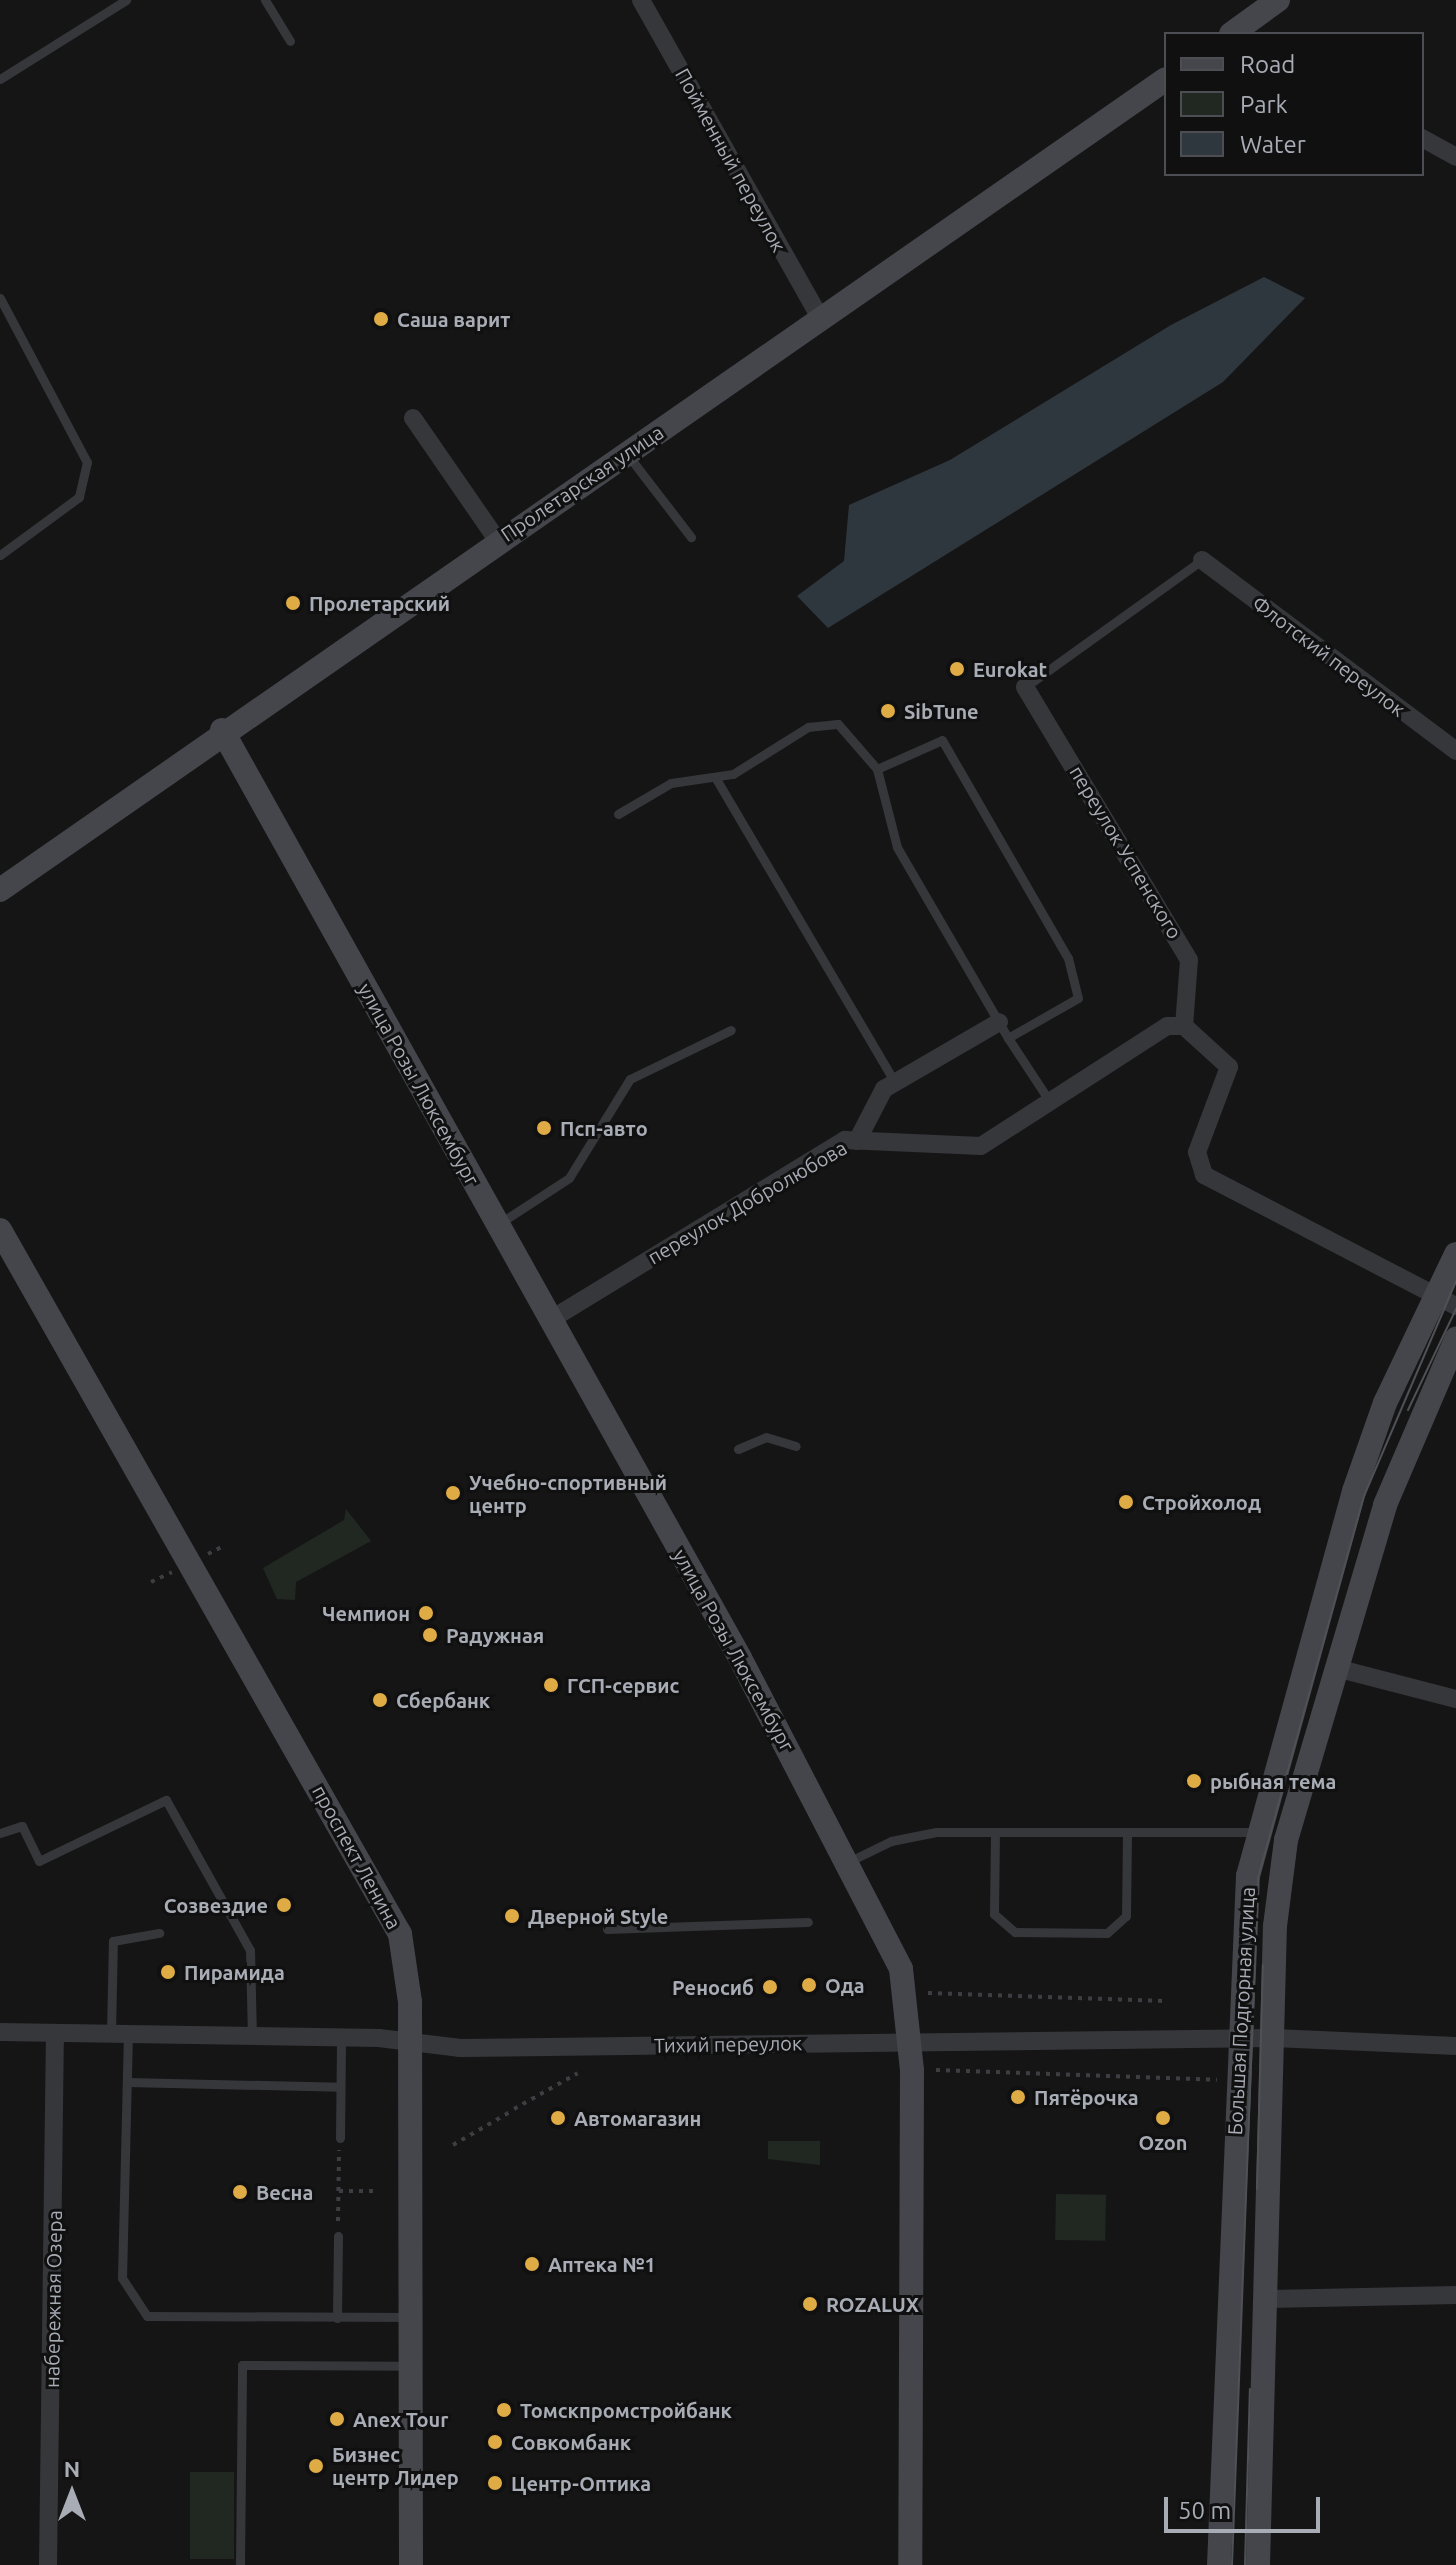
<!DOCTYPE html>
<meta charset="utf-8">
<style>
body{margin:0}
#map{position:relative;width:1456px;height:2565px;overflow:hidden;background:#151516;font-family:Ubuntu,sans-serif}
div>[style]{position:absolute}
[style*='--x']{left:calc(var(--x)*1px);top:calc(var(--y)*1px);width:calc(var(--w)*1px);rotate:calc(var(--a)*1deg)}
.green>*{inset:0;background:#212822;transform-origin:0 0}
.water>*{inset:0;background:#2f373e}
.path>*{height:4px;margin-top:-2px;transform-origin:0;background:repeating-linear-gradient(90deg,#3c3e42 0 4px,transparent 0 10px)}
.lane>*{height:9px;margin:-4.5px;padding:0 4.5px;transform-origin:4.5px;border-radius:4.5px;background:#36373b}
.street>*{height:18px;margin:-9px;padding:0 9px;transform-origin:9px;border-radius:9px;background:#36373b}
.secondary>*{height:24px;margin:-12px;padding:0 12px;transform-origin:12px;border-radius:12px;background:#44464b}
.tram>*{height:2px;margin:-1px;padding:0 1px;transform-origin:1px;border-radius:1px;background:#4f5156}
.dots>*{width:22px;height:22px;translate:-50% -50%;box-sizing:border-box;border:4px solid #101011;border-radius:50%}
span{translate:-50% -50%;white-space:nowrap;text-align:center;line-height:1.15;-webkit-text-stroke:6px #101011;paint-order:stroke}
.street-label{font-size:20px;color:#a8acb5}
.poi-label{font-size:20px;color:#a8acb5;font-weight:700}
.left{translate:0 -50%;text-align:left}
.right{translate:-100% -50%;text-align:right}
.legend{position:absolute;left:1164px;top:32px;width:260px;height:144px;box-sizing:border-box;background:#101011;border:2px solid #4d4e53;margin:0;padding:10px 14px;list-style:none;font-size:24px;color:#a8acb5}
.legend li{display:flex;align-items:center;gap:16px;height:40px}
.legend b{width:40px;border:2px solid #4d4e53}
.north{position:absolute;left:32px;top:2453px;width:80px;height:80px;-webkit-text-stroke:6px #101011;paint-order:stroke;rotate:0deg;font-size:22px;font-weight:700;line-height:32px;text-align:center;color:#a8acb5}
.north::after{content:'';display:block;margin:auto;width:28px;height:36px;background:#a8acb5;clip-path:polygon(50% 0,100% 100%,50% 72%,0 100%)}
.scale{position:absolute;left:1164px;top:2497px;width:156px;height:36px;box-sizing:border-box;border:4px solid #a8acb5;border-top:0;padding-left:10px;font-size:24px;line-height:28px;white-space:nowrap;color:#a8acb5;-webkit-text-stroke:6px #101011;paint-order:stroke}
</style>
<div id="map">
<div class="green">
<i style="clip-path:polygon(346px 1509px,371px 1541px,296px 1582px,295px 1600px,277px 1599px,263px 1568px,344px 1520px)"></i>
<i style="clip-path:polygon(768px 2141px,820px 2141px,820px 2165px,768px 2159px)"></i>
<i style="left:1056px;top:2194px;width:50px;height:46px;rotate:1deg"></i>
<i style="left:190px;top:2472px;width:44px;height:87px"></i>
</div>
<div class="water">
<i style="clip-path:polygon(1264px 277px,1305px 298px,1223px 382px,828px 628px,797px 596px,844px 561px,849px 505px,950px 460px,1171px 325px)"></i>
</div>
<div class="path">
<i style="--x:208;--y:1554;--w:18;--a:-27"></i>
<i style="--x:151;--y:1582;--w:23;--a:-25"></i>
<i style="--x:928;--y:1993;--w:238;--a:1.9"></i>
<i style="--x:936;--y:2070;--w:281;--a:2"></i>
<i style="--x:514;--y:2109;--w:73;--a:-29.4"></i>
<i style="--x:453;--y:2145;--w:66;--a:-30.1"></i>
<i style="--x:339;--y:2191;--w:40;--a:0"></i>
<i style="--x:338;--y:2221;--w:71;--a:-89.2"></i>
</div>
<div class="lane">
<i style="--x:265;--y:0;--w:48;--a:58.6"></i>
<i style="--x:0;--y:79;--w:149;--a:-32.1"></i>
<i style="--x:0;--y:298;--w:186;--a:62.1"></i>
<i style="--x:87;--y:462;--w:36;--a:103"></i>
<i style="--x:79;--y:497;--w:98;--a:143.7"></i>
<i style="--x:627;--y:454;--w:105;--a:52.4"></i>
<i style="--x:1025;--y:687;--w:218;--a:-35.7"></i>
<i style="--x:715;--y:777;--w:354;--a:59.5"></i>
<i style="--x:618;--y:814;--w:61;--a:-30.3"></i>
<i style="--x:671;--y:783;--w:63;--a:-8.3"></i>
<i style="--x:733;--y:774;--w:89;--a:-32.1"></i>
<i style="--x:808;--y:727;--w:30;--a:-6"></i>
<i style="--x:838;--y:724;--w:60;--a:49.1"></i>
<i style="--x:1008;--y:1038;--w:221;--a:-120.2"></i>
<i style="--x:897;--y:847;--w:81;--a:-104.4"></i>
<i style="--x:877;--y:769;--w:71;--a:-24"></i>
<i style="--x:942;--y:740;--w:252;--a:60"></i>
<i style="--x:1068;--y:958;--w:41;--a:76"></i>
<i style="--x:1078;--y:998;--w:81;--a:150.3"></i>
<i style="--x:1008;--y:1038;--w:77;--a:56.7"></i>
<i style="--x:500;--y:1223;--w:82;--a:-33.1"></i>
<i style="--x:569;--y:1178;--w:116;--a:-58.4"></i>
<i style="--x:630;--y:1079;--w:112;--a:-25.9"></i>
<i style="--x:738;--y:1449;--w:30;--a:-23"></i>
<i style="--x:766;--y:1437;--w:31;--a:17"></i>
<i style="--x:995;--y:1832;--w:82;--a:90.7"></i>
<i style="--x:994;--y:1914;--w:28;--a:41"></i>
<i style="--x:1015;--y:1932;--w:92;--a:0.6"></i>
<i style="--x:1107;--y:1933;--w:25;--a:-42"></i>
<i style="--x:1126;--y:1916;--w:84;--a:-89.3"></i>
<i style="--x:0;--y:1833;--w:23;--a:-18"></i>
<i style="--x:22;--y:1826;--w:39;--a:64"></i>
<i style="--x:39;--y:1861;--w:141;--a:-25.7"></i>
<i style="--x:166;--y:1800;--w:172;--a:60.8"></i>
<i style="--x:250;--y:1950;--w:86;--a:88.7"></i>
<i style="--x:848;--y:1862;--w:48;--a:-26"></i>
<i style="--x:891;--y:1841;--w:46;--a:-11.3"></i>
<i style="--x:936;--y:1832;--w:320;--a:0"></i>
<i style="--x:607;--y:1929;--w:201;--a:-2"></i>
<i style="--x:111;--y:2033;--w:92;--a:-88.8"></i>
<i style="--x:113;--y:1941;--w:47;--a:-9.9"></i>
<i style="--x:128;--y:2033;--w:245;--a:91.4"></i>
<i style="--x:122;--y:2278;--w:45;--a:56.7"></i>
<i style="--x:147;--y:2316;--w:262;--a:0.2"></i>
<i style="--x:127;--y:2082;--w:213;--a:1.3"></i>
<i style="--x:340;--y:2138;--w:101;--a:-89.4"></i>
<i style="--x:337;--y:2318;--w:82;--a:-89.3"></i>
<i style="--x:240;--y:2565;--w:200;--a:-89.4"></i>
<i style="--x:242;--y:2365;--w:167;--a:0.3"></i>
</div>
<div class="street">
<i style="--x:641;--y:0;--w:367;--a:60.6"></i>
<i style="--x:1422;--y:138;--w:39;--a:29"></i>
<i style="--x:413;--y:418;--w:150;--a:55.4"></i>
<i style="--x:1202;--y:560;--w:318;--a:36.9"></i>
<i style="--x:1025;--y:687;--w:318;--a:59"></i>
<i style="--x:1189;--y:960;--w:66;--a:94.3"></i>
<i style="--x:857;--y:1141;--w:59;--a:-62.6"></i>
<i style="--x:884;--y:1089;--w:133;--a:-30.2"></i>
<i style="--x:550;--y:1320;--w:346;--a:-31.4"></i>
<i style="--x:845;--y:1140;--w:136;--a:2.5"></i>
<i style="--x:981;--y:1146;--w:221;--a:-32.8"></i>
<i style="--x:1167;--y:1026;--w:17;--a:0"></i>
<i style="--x:1184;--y:1026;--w:61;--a:42.3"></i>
<i style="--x:1229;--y:1067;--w:91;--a:110.6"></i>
<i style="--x:1197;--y:1152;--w:24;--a:73"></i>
<i style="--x:1204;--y:1175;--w:284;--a:27.5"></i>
<i style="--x:1336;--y:1668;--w:124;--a:14.5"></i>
<i style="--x:0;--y:2032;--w:379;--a:0.9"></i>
<i style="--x:379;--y:2038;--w:82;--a:7"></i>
<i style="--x:460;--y:2048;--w:814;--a:-0.7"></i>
<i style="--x:1274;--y:2038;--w:182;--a:2.5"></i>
<i style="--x:1265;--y:2299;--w:191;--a:-1.2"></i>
<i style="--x:48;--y:2565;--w:532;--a:-89.25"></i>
</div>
<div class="secondary">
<i style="--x:1231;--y:34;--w:58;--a:-35.9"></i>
<i style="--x:222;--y:730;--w:1063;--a:60.83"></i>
<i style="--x:740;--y:1658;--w:350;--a:62.6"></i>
<i style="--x:901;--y:1969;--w:102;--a:83.8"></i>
<i style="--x:912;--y:2070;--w:495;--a:90.2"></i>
<i style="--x:0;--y:890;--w:1420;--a:-34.82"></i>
<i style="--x:0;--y:1230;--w:810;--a:60.4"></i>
<i style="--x:400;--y:1934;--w:69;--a:81.6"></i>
<i style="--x:410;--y:2002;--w:563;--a:89.9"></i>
<i style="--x:1219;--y:2565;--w:690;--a:-87.59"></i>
<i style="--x:1248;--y:1876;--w:399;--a:-74.6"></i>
<i style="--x:1354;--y:1491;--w:93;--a:-70.6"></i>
<i style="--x:1385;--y:1403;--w:165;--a:-64.5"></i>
<i style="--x:1258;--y:2565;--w:639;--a:-88.48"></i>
<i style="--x:1275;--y:1926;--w:87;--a:-82.7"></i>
<i style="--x:1286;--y:1840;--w:349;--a:-73.5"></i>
<i style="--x:1385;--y:1505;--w:181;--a:-66.8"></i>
</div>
<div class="tram">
<i style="--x:1408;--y:1410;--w:112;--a:-64.6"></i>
<i style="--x:1257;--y:2189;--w:224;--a:-88.5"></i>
<i style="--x:1232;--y:2565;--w:687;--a:-87.83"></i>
<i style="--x:1258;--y:1878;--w:396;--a:-74.5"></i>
<i style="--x:1364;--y:1496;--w:234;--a:-66.8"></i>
<i style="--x:1245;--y:2565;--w:176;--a:-88.4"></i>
</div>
<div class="dots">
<i style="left:381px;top:319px;background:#dfab44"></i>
<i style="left:293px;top:603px;background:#dfab44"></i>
<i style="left:957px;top:669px;background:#dfab44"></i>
<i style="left:888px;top:711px;background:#dfab44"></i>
<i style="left:544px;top:1128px;background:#dfab44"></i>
<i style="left:453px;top:1493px;background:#dfab44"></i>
<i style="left:1126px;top:1502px;background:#dfab44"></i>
<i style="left:426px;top:1613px;background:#dfab44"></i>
<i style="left:430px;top:1635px;background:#dfab44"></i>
<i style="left:551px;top:1685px;background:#dfab44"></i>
<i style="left:380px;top:1700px;background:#dfab44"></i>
<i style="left:1194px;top:1781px;background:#dfab44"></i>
<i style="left:284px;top:1905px;background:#dfab44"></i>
<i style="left:512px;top:1916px;background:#dfab44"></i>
<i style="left:168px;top:1972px;background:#dfab44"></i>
<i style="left:809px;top:1985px;background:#dfab44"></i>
<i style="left:770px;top:1987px;background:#dfab44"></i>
<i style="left:1018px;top:2097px;background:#dfab44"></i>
<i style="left:558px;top:2118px;background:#dfab44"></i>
<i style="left:1163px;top:2118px;background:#dfab44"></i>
<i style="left:240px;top:2192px;background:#dfab44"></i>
<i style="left:532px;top:2264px;background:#dfab44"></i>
<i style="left:810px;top:2304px;background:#dfab44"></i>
<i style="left:504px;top:2410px;background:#dfab44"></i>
<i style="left:337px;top:2419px;background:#dfab44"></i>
<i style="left:495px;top:2442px;background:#dfab44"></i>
<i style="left:316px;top:2466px;background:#dfab44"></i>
<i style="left:495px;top:2483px;background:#dfab44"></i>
</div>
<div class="street-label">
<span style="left:731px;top:160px;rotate:61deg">Пойменный переулок</span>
<span style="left:582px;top:483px;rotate:-34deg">Пролетарская улица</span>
<span style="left:1329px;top:656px;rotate:37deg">Флотский переулок</span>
<span style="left:1126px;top:852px;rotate:59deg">переулок Успенского</span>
<span style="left:419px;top:1084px;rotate:61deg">улица Розы Люксембург</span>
<span style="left:747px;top:1202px;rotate:-30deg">переулок Добролюбова</span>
<span style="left:734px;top:1650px;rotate:61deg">улица Розы Люксембург</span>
<span style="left:357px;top:1857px;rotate:61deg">проспект Ленина</span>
<span style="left:1241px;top:2011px;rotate:-87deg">Большая Подгорная улица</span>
<span style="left:728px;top:2044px;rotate:-1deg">Тихий переулок</span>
<span style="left:53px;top:2299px;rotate:-89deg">набережная Озера</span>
</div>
<div class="poi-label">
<span class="left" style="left:397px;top:319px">Саша варит</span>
<span class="left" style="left:309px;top:603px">Пролетарский</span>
<span class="left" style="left:973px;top:669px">Eurokat</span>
<span class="left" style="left:904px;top:711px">SibTune</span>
<span class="left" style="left:560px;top:1128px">Псп-авто</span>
<span class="left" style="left:469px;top:1494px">Учебно-спортивный<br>центр</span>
<span class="left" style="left:1142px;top:1502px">Стройхолод</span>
<span class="right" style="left:410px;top:1613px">Чемпион</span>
<span class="left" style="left:446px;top:1635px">Радужная</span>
<span class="left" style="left:567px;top:1685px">ГСП-сервис</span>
<span class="left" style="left:396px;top:1700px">Сбербанк</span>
<span class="left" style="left:1210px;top:1781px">рыбная тема</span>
<span class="right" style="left:268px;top:1905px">Созвездие</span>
<span class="left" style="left:528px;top:1916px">Дверной Style</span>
<span class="left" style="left:184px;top:1972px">Пирамида</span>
<span class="left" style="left:825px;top:1985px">Ода</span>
<span class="right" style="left:754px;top:1987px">Реносиб</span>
<span class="left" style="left:1034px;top:2097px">Пятёрочка</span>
<span class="left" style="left:574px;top:2118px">Автомагазин</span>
<span style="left:1163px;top:2142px">Ozon</span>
<span class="left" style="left:256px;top:2192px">Весна</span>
<span class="left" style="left:548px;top:2264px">Аптека №1</span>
<span class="left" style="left:826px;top:2304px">ROZALUX</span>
<span class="left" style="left:520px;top:2410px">Томскпромстройбанк</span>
<span class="left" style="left:353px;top:2419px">Anex Tour</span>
<span class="left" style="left:511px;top:2442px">Совкомбанк</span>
<span class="left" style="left:332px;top:2466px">Бизнес<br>центр Лидер</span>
<span class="left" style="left:511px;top:2483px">Центр-Оптика</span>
</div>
<ul class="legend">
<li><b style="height:10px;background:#44464b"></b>Road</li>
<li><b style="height:22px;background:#212822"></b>Park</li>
<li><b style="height:22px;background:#2f373e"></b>Water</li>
</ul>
<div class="north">N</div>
<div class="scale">50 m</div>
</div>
